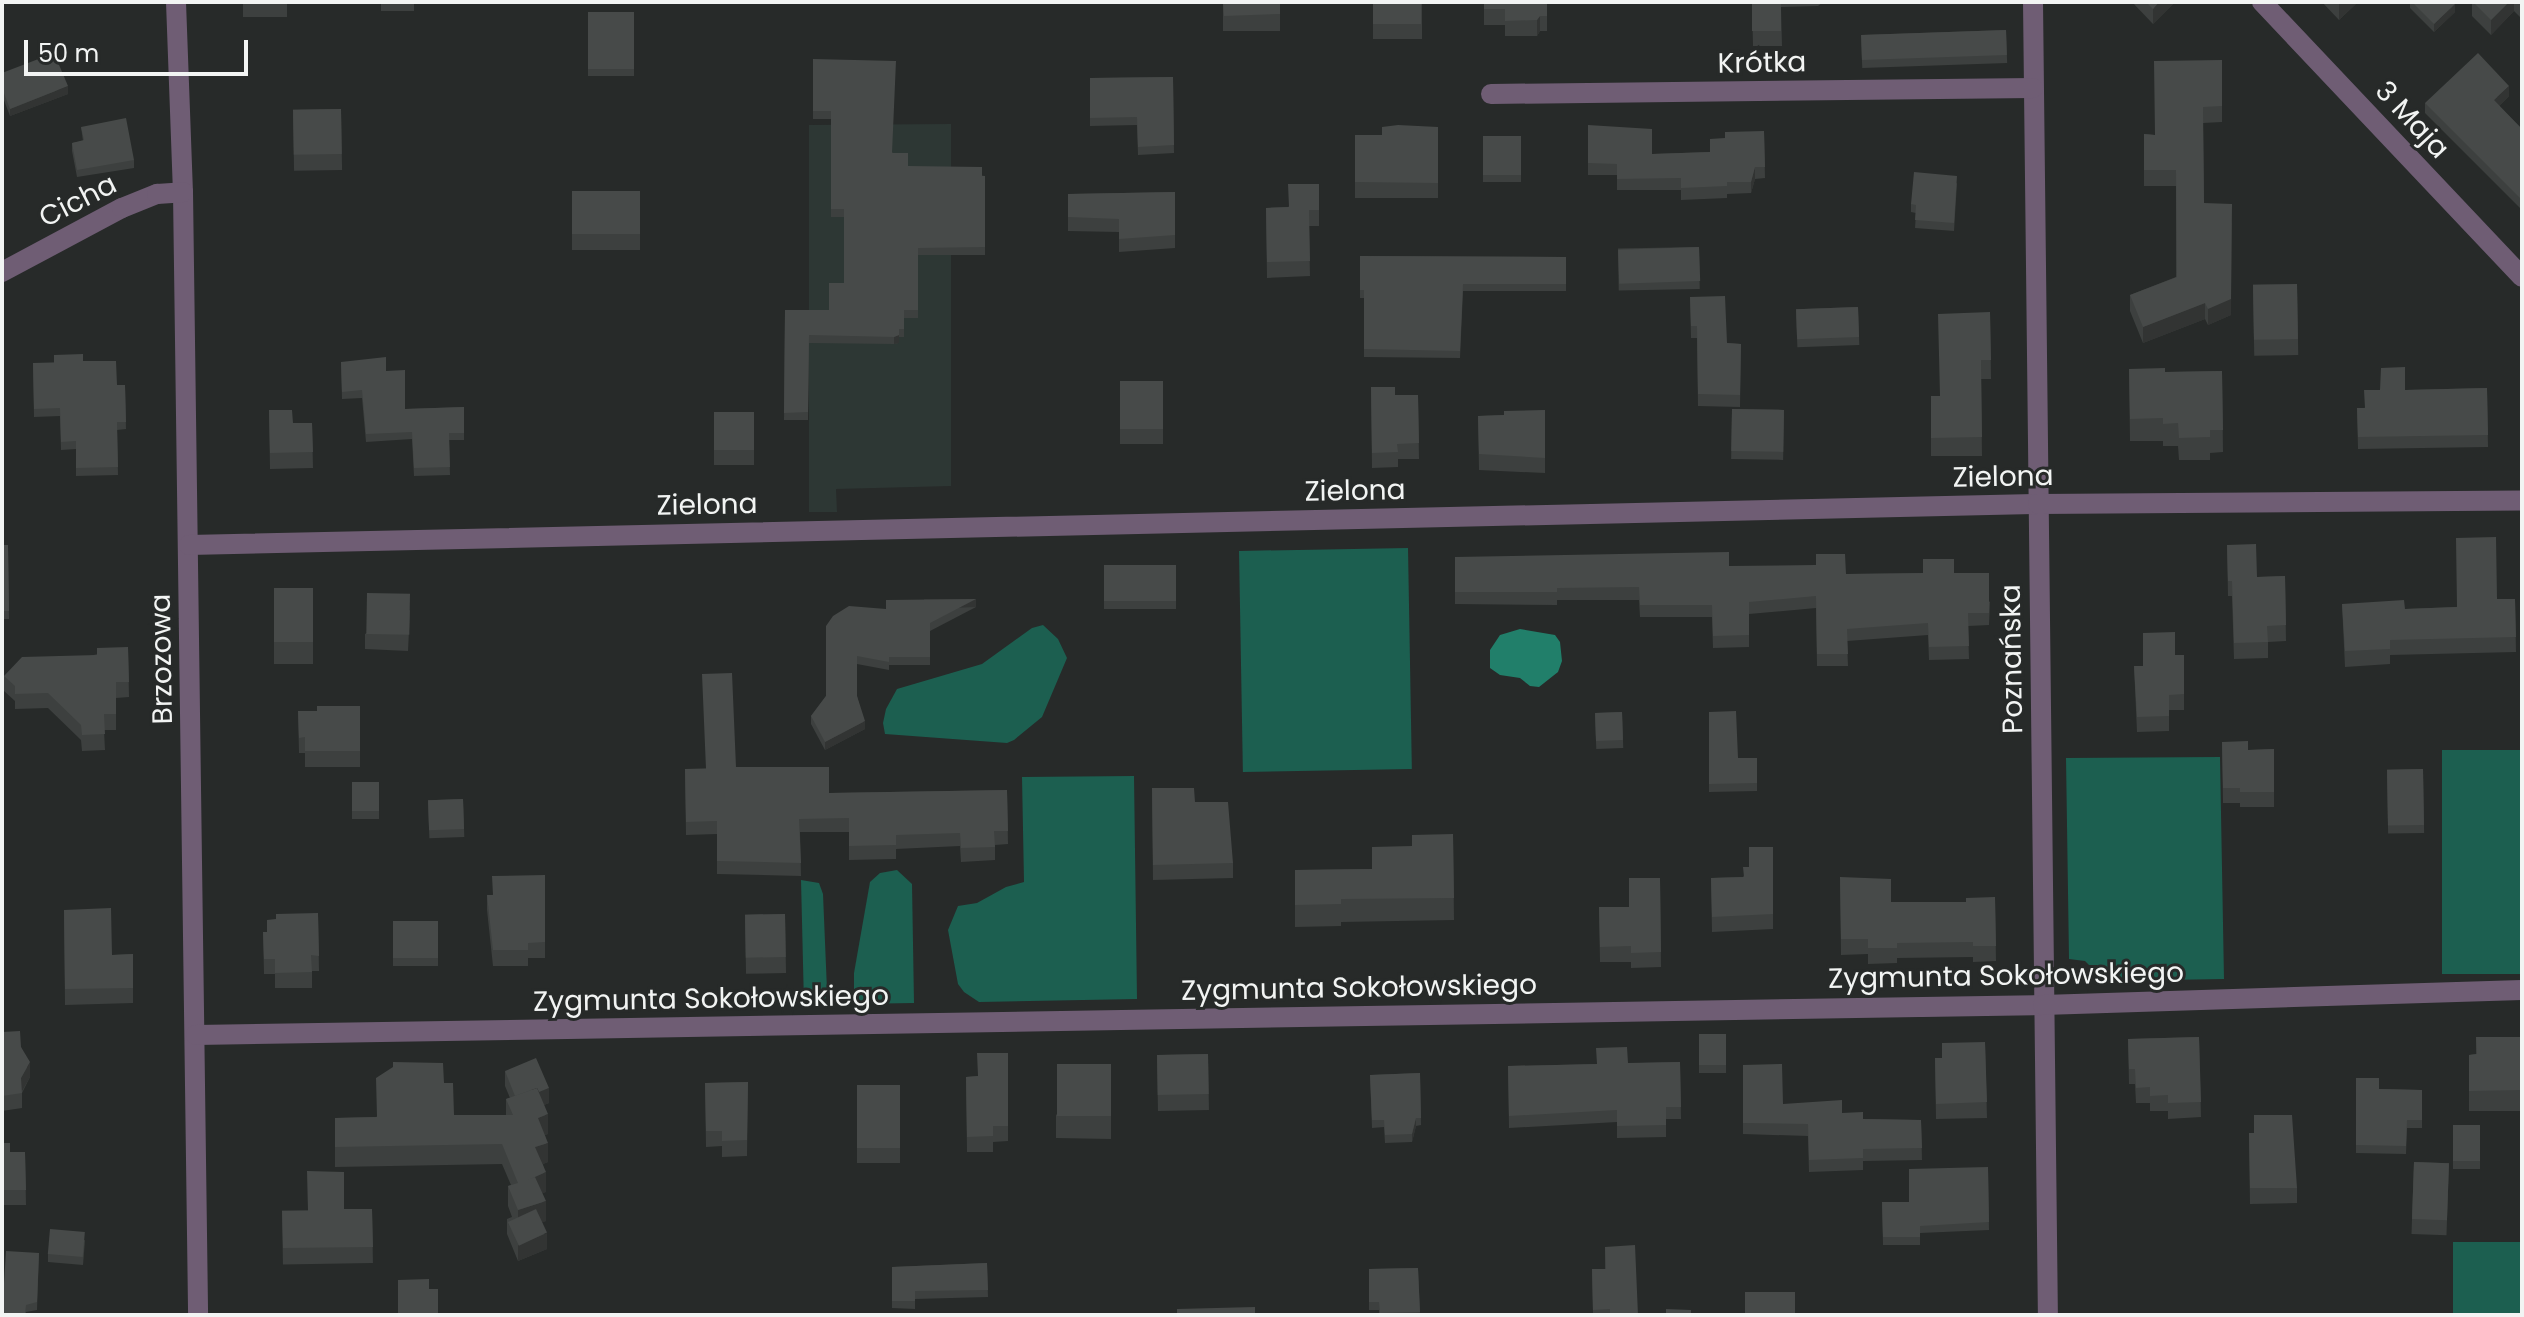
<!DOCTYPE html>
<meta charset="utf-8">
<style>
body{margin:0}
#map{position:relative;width:2524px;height:1317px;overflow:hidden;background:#272a29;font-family:Poppins,sans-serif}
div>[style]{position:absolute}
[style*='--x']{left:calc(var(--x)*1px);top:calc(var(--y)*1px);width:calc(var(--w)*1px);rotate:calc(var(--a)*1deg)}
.built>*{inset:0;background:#2d3734}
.green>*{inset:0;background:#1c5f50;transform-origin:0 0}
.water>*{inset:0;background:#217f6a}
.minor>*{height:20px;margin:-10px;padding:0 10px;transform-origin:10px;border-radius:10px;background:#6f5d74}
.wall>*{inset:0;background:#3d403f;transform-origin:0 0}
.shaded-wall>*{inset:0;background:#323433;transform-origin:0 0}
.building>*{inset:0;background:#474a49;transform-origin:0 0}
span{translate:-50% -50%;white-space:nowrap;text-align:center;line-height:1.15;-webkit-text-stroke:6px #272a29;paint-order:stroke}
.street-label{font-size:28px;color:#f2f4f3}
.frame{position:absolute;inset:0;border:4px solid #f2f4f3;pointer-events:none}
.scale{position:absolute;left:24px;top:40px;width:224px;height:36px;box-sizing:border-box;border:4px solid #f2f4f3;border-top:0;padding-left:10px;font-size:24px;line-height:28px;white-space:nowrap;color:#f2f4f3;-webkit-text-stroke:6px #272a29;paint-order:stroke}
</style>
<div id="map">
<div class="built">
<i style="clip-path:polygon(951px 124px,951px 486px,836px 489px,837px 512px,809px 512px,809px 125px)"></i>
</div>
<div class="green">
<i style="left:1408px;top:548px;width:221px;height:169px;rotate:89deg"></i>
<i style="clip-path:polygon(1043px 625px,1058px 639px,1067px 658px,1042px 717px,1014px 740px,1007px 743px,885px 734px,883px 723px,886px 709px,897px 689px,982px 664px,1032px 628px)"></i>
<i style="left:2522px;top:750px;width:224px;height:80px;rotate:90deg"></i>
<i style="clip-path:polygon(2220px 757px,2224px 979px,2105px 981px,2085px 961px,2069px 959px,2066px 758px)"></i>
<i style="clip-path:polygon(1134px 776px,1137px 999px,979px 1002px,964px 992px,958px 984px,948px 930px,958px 906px,977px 903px,1006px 887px,1024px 882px,1022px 777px)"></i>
<i style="clip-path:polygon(897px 870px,912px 884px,914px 1003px,854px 1004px,854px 973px,870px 882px,880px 873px)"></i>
<i style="clip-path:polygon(801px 880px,819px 883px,823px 894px,827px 990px,824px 1005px,804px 1005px)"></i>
<i style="left:2522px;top:1242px;width:73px;height:69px;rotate:90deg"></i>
</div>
<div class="water">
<i style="clip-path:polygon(1520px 629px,1555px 635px,1560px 642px,1562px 661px,1558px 672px,1539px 687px,1530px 686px,1520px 678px,1500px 675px,1490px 668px,1490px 650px,1500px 635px)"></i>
</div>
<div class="minor">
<i style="--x:176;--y:2;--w:190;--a:87.9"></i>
<i style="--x:183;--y:192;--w:1123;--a:89.23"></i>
<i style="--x:2033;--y:2;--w:1313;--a:89.35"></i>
<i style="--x:2262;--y:2;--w:378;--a:46.6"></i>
<i style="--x:1491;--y:94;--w:542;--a:-0.63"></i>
<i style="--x:2;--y:272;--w:136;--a:-28.1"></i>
<i style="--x:122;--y:208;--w:38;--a:-22"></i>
<i style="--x:157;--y:194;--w:26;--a:-4"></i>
<i style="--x:189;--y:545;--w:1849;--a:-1.27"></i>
<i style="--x:2038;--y:504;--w:484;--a:-0.4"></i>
<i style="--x:196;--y:1035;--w:1847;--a:-0.93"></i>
<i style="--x:2043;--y:1005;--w:479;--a:-1.8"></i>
</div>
<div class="wall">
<i style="left:243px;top:2px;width:44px;height:15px"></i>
<i style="left:381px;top:2px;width:33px;height:9px"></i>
<i style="left:1223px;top:2px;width:57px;height:29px"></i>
<i style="left:1373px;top:2px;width:49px;height:37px"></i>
<i style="clip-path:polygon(1484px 2px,1547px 2px,1547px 31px,1540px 31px,1537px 36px,1505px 36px,1505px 25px,1484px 25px)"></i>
<i style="clip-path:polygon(1752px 2px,1823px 2px,1818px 6px,1781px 7px,1782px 46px,1753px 46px)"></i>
<i style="clip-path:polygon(2132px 2px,2175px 2px,2153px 24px)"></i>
<i style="clip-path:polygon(2322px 2px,2358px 2px,2339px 20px)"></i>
<i style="clip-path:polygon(2410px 2px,2453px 2px,2455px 12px,2434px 32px,2410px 8px)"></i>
<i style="clip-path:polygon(2472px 2px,2522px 2px,2522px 19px,2514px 11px,2491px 35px,2472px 16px)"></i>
<i style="left:588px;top:12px;width:46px;height:64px"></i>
<i style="left:2006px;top:30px;width:33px;height:145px;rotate:88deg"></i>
<i style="clip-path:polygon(813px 59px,893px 153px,908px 166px,985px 176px,985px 255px,918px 255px,918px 318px,904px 318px,904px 337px,899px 337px,899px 343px,894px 344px,809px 343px,808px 420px,784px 420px,785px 310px,829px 310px,844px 283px,844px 217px,831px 217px,831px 119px,813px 119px)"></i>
<i style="clip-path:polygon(2222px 60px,2222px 122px,2203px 123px,2204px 203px,2231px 315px,2208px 325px,2205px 319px,2143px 343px,2130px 311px,2130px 295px,2176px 277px,2176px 186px,2144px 186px,2144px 134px,2155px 135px)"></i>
<i style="clip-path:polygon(2px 73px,68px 94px,10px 116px,2px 95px)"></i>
<i style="clip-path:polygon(1173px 77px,1174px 153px,1138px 155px,1137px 125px,1090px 126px,1090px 78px)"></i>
<i style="clip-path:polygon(2509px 96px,2499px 106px,2520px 127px,2522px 127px,2522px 210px,2425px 113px,2425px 103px)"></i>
<i style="left:341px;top:109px;width:61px;height:48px;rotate:89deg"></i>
<i style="clip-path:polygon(1588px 125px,1652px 154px,1710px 152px,1725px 138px,1764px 131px,1765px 178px,1755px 179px,1751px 193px,1727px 194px,1727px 198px,1681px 200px,1681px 190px,1617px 190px,1617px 175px,1588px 175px)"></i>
<i style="clip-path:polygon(81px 127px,134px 160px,134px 168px,77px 177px,72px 151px,72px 143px,83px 141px)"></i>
<i style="clip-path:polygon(1438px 127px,1438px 198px,1355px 198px,1355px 135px,1382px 135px)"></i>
<i style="left:1521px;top:136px;width:46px;height:38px;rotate:90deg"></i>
<i style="clip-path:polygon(1957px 183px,1954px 231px,1915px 228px,1916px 213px,1911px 212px,1911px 204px)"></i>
<i style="clip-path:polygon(1319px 184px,1319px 226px,1309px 226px,1310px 276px,1267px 278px,1266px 208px,1288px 207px)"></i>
<i style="left:572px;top:191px;width:68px;height:59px"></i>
<i style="clip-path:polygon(1175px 192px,1175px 248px,1119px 252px,1119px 232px,1068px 231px,1068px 194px)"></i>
<i style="left:1699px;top:247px;width:42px;height:81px;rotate:89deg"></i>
<i style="clip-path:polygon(1360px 256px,1566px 257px,1566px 291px,1463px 291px,1460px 358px,1364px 357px,1364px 298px,1360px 298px)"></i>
<i style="left:2297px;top:284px;width:71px;height:44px;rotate:89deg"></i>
<i style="clip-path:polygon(1690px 297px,1727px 343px,1741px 344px,1740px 407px,1698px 406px,1697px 338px,1691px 338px)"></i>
<i style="left:1858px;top:307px;width:38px;height:62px;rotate:88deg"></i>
<i style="clip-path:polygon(1990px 312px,1991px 379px,1981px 379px,1982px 456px,1931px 456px,1931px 396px,1940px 396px)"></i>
<i style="clip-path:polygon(83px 361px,117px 385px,125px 385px,126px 429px,117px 430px,118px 475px,76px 476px,76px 449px,61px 450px,60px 416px,34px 417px,33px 363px)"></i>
<i style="clip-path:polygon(341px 362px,386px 371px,405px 409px,464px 407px,464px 440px,449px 440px,450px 475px,414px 476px,412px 439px,366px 442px,362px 398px,342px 399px)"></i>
<i style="clip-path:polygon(2129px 369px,2165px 372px,2222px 371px,2223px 452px,2210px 453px,2210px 460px,2179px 460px,2178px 446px,2163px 446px,2163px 441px,2130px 441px)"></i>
<i style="left:1120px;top:381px;width:43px;height:63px"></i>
<i style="clip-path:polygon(1371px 387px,1395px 395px,1418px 395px,1419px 459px,1398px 459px,1398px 467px,1372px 468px)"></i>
<i style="clip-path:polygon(2487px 388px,2488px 447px,2358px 449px,2357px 408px,2364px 408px,2405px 390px)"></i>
<i style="left:1732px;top:409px;width:52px;height:50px;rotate:1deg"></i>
<i style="clip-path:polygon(269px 410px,293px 423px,312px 423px,313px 468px,270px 469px)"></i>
<i style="clip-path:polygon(1545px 410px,1545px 473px,1479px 470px,1478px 416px,1504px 415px)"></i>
<i style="left:714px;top:412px;width:40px;height:53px"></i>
<i style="clip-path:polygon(2px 545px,8px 545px,9px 619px,2px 619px)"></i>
<i style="clip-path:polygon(2227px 545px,2257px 577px,2285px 576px,2286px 641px,2268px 642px,2268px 658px,2234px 659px,2232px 596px,2228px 596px)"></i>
<i style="clip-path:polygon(1455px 557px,1729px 566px,1846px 574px,1954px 573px,1990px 602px,1989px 625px,1968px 626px,1969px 659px,1929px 660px,1928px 635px,1847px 641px,1848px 666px,1817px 666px,1816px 608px,1749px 614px,1749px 647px,1713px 648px,1712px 617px,1640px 617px,1639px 600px,1557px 600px,1557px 605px,1455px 604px)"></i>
<i style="left:1176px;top:565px;width:44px;height:72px;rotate:90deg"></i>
<i style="left:313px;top:588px;width:76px;height:39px;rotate:90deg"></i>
<i style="clip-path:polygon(2497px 599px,2515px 599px,2516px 652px,2390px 655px,2390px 664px,2345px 667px,2342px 604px,2405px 609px,2456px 607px)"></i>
<i style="clip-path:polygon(976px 607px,930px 631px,930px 665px,889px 665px,889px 670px,857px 664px,857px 696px,865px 729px,825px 750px,811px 724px,811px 716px,826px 696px,886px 609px)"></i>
<i style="clip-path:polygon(410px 610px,408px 651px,365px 649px,365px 634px)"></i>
<i style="clip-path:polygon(128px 647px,129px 697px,116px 698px,116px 730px,104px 730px,105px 750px,82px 751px,81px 740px,48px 708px,15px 709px,15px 701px,4px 691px,4px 676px)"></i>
<i style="clip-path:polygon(2175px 655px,2184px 655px,2184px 710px,2169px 710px,2169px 731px,2137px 732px,2134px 666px,2143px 666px)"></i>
<i style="clip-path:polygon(360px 706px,360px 767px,305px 767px,305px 753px,299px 753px,298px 711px,317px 711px)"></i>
<i style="left:1622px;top:712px;width:36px;height:27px;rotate:88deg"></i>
<i style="clip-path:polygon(1709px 712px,1738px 758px,1757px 758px,1757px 791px,1709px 792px)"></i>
<i style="clip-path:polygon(2222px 742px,2248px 750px,2274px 749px,2274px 807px,2240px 807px,2240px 803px,2223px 803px)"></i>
<i style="clip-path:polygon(736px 767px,829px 793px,1007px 790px,1008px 844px,995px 845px,995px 860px,961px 862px,960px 846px,896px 849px,896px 859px,849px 860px,849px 832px,800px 832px,801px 876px,717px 874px,717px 834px,686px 835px,685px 769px)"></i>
<i style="left:2423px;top:769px;width:64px;height:36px;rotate:89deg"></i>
<i style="left:352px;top:782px;width:27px;height:37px"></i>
<i style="clip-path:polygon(1152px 788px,1195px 802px,1233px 863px,1233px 878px,1153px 880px)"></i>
<i style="left:463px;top:799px;width:38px;height:35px;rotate:88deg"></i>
<i style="clip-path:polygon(1453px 834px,1454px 920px,1341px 922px,1341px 926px,1295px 927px,1295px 870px,1372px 869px,1412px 846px)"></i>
<i style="clip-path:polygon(1773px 847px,1773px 929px,1712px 932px,1711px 878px,1743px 877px,1749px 867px)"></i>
<i style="clip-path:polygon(545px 875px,545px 958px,528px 958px,528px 966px,493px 966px,487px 910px,487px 895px,492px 895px)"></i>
<i style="clip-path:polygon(1840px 877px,1891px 902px,1966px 902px,1995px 897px,1996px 961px,1973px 962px,1973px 957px,1897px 958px,1897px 963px,1868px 964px,1868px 954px,1841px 955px)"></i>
<i style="clip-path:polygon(1660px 878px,1661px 967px,1631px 968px,1631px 962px,1600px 962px,1599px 907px,1629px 907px)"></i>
<i style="clip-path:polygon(64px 910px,112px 955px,133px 954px,133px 1003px,65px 1005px)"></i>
<i style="clip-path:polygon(318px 913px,319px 971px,312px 971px,312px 988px,275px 988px,275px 974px,264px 974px,263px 932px,267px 932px,276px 919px)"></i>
<i style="left:785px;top:914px;width:59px;height:40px;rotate:89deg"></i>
<i style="left:393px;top:921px;width:45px;height:45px"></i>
<i style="clip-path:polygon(2px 1032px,21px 1047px,30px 1077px,22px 1093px,22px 1108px,2px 1111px)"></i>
<i style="left:1699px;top:1034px;width:27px;height:39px"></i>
<i style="clip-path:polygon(2199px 1037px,2201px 1117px,2168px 1119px,2168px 1111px,2150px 1111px,2150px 1103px,2136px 1103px,2135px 1084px,2129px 1084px,2128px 1039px)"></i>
<i style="clip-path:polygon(2476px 1037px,2522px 1037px,2522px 1111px,2469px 1111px,2469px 1055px,2476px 1054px)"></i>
<i style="clip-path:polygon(1985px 1042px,1987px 1118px,1936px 1119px,1935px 1058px,1942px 1058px)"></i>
<i style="clip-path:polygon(1008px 1053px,1008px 1141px,993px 1142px,993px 1152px,967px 1152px,966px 1077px,978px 1076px)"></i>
<i style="left:1208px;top:1054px;width:56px;height:51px;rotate:89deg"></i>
<i style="clip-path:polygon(1680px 1062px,1681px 1119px,1666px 1119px,1666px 1137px,1617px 1138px,1617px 1122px,1509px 1128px,1508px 1066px)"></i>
<i style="clip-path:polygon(1111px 1064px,1111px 1139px,1056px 1138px,1056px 1115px)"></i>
<i style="clip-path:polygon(1743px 1065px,1783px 1104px,1842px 1113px,1863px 1119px,1921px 1120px,1922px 1160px,1863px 1161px,1863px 1170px,1809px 1172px,1808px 1136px,1743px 1134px)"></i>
<i style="clip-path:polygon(505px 1071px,549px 1103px,544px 1105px,548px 1134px,545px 1135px,548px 1162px,543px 1164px,546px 1192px,542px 1193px,546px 1221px,542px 1222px,547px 1249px,518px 1261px,507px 1234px,507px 1219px,512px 1217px,508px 1206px,508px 1186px,511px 1185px,502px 1164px,335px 1167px,335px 1118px,376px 1117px,444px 1083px,454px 1115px,506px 1115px,506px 1099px,510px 1098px,505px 1086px)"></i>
<i style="clip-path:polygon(1420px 1073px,1421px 1125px,1416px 1126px,1412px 1142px,1385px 1143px,1384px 1127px,1372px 1128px,1370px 1075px)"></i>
<i style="clip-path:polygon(2356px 1078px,2379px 1089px,2422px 1090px,2422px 1128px,2407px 1128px,2406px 1154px,2356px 1153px)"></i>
<i style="clip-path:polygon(748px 1082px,747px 1156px,722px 1157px,722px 1146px,706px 1147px,705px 1083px)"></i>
<i style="left:857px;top:1085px;width:43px;height:78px"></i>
<i style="left:2480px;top:1125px;width:44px;height:27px;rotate:90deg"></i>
<i style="clip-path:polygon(2249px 1133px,2297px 1188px,2297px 1203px,2250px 1204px)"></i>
<i style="clip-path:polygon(2px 1143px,10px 1152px,25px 1152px,26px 1205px,2px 1205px)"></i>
<i style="left:2414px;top:1162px;width:35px;height:72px;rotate:2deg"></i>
<i style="clip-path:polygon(1988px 1167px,1989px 1230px,1920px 1233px,1920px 1245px,1883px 1245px,1882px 1202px,1909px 1202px)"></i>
<i style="left:372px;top:1209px;width:54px;height:90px;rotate:89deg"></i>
<i style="clip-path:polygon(85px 1240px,83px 1265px,48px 1262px,48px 1254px)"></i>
<i style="clip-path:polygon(1605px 1247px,1638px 1315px,1593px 1315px,1592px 1269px,1605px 1269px)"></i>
<i style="clip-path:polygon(39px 1253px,37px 1310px,26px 1312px,25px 1315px,2px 1315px)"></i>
<i style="clip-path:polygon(987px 1263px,988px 1297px,915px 1299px,915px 1309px,892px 1308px,892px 1267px)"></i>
<i style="clip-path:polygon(1418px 1268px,1420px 1315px,1379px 1315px,1379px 1310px,1369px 1310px,1369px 1269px)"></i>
</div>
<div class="shaded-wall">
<i style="clip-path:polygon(2159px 2px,2175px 2px,2153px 24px,2153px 9px)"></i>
<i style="clip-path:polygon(2339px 2px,2358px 2px,2339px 20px)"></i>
<i style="clip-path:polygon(2509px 2px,2514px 2px,2514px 11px,2491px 35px,2491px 20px)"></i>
<i style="clip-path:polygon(2455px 4px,2455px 12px,2434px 32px,2434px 24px)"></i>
<i style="clip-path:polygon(1540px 16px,1540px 31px,1537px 36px,1537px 20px)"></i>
<i style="clip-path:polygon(68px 86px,68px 94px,10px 116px,10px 109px)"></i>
<i style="clip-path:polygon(2509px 86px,2509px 96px,2494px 111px,2494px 100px)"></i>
<i style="clip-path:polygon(1755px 167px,1755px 179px,1751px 193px,1751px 182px)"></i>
<i style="clip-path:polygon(2232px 220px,2231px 315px,2208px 325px,2208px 309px)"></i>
<i style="clip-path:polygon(2205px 303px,2205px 319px,2143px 343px,2143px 327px)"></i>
<i style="clip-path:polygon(899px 335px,899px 343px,894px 344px,894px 337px)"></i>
<i style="left:976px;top:599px;width:8px;height:52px;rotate:90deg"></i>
<i style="clip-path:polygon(865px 721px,865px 729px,825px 750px,825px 742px)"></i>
<i style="clip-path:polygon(30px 1062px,30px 1077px,21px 1093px,21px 1078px)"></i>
<i style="clip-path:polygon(549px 1088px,549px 1103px,516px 1115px,516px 1099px)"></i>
<i style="clip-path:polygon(548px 1114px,548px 1134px,538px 1137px,538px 1118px)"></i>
<i style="clip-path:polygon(1416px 1118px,1416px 1126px,1412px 1142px,1412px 1134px)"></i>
<i style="clip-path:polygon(548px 1143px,548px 1162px,535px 1167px,535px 1147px)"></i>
<i style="clip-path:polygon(546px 1172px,546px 1192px,528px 1199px,528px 1180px)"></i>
<i style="clip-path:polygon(546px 1201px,546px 1221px,518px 1230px,518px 1210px)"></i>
<i style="clip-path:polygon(547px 1233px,547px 1249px,518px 1261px,518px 1245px)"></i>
</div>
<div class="building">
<i style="clip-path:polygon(1223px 2px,1280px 2px,1280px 14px,1224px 16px)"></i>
<i style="left:1373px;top:2px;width:48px;height:22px"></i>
<i style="clip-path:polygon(1484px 2px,1547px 2px,1547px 16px,1540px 16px,1537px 20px,1505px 21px,1505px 9px,1484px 9px)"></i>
<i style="left:1752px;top:2px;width:29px;height:29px"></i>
<i style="clip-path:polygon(2146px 2px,2159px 2px,2153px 9px)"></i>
<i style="clip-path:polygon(2412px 2px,2453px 2px,2455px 4px,2434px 24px)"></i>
<i style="clip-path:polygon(2473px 2px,2509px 2px,2491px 20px)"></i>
<i style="left:588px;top:12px;width:46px;height:57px"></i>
<i style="left:2006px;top:30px;width:25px;height:145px;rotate:88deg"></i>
<i style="clip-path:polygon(54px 53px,68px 86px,10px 109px,2px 88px,2px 73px)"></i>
<i style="clip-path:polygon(2478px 53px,2509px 86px,2494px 100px,2520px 127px,2522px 127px,2522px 200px,2425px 103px)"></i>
<i style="clip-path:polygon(813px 59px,896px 61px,892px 153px,908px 153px,908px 166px,982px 167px,982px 176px,985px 176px,985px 247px,918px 248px,918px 310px,904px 310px,904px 329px,899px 329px,899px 335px,894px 337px,809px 335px,808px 412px,784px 413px,785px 310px,829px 310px,829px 283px,844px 283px,844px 209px,831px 209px,831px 111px,813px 111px)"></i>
<i style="clip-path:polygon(2222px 60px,2222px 106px,2203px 107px,2204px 203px,2232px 204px,2231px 299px,2208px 309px,2205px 303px,2143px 327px,2130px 295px,2177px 277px,2176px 170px,2144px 170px,2144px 134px,2155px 135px,2154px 61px)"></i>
<i style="clip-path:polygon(1173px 77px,1174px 145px,1138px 147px,1137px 117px,1090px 118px,1090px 78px)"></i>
<i style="left:341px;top:109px;width:45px;height:48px;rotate:89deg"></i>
<i style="clip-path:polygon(126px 118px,134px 160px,77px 170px,72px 143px,84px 140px,81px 127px)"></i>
<i style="clip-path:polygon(1398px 125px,1438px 127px,1438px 183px,1355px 182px,1355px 135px,1382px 135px,1382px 127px)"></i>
<i style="clip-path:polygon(1588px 125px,1652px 129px,1652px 154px,1710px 152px,1710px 139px,1725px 138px,1725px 132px,1764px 131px,1765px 167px,1755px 167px,1751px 182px,1727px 182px,1727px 186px,1681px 188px,1681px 178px,1617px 179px,1617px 164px,1588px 163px)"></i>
<i style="left:1521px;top:136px;width:39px;height:38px;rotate:90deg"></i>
<i style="clip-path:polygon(1914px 172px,1957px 176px,1954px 223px,1915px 220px,1916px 205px,1911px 204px)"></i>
<i style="clip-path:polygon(1288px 184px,1319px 184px,1319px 210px,1309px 210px,1310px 261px,1267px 262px,1266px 208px,1289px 207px)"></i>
<i style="left:572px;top:191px;width:68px;height:43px"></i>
<i style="clip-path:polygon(1175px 192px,1175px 235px,1119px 239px,1119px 219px,1068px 217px,1068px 194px)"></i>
<i style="left:1699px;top:247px;width:34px;height:81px;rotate:88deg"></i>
<i style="clip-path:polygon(1360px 256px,1566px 257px,1566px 284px,1463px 284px,1460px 351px,1364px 349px,1364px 290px,1360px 290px)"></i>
<i style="left:2297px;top:284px;width:55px;height:44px;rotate:89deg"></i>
<i style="clip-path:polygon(1725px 296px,1727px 343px,1741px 344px,1740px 395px,1698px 394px,1697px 326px,1691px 326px,1690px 297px)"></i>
<i style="left:1858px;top:307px;width:30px;height:62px;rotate:88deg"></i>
<i style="clip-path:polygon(1990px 312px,1991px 360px,1981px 360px,1982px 437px,1931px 438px,1931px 396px,1940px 396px,1938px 314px)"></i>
<i style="clip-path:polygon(83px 354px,83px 361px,116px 361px,117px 385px,125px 385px,126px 422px,117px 422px,118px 467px,76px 468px,76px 441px,61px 442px,60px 408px,34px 409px,33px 363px,54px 363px,54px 355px)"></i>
<i style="clip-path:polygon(386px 357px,386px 371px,405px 370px,405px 409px,464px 407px,464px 433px,449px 433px,450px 467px,414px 468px,412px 432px,366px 434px,362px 390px,342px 392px,341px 362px)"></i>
<i style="clip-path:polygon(2405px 367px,2405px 390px,2487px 388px,2488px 435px,2358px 437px,2357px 408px,2365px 408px,2364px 390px,2380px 390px,2381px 368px)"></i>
<i style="clip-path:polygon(2165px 368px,2165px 372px,2222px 371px,2223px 430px,2210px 430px,2210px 437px,2179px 438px,2178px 423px,2163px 424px,2163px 418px,2130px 419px,2129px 369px)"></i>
<i style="left:1120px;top:381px;width:43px;height:48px"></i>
<i style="clip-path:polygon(1371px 387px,1395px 387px,1395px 395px,1418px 395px,1419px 443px,1397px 444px,1398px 452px,1372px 453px)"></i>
<i style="left:1732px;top:409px;width:52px;height:42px;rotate:1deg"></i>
<i style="clip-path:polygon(269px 410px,292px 410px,293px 423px,312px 423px,313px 452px,270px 453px)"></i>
<i style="clip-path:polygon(1545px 410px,1545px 458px,1479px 454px,1478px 416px,1504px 415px,1504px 411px)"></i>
<i style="left:714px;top:412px;width:40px;height:38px"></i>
<i style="clip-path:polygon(2496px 537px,2497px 599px,2515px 599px,2516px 637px,2390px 640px,2390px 649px,2345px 651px,2342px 604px,2404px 600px,2405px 609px,2457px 607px,2456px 538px)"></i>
<i style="clip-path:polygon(2256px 544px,2257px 577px,2285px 576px,2286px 625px,2267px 626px,2268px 642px,2234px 643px,2232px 581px,2228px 581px,2227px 545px)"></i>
<i style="clip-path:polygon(2px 545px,8px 545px,9px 611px,2px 611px)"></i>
<i style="clip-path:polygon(1729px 552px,1729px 566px,1816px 565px,1816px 554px,1845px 554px,1846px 574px,1923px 573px,1923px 559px,1954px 559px,1954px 573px,1989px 573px,1989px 613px,1968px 613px,1969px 646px,1929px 647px,1928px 623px,1847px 629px,1848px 654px,1817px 654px,1816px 596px,1749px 602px,1749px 635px,1713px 636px,1712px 605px,1640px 605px,1639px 587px,1557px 588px,1557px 592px,1455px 592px,1455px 557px)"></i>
<i style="left:1176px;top:565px;width:36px;height:72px;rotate:90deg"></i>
<i style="left:313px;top:588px;width:54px;height:39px;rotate:90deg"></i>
<i style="left:367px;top:593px;width:43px;height:41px;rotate:1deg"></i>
<i style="clip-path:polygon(976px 599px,930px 623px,930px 657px,889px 657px,889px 662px,857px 656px,857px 696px,865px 721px,825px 742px,811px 716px,826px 696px,826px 626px,833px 616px,849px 606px,886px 609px,886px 600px)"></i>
<i style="clip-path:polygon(2175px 632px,2175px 655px,2184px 655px,2184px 694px,2169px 695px,2169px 716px,2137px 717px,2134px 666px,2143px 666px,2143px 633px)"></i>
<i style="clip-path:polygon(128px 647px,129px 682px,116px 682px,116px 714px,104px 714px,105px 734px,82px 735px,81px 725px,48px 693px,15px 694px,15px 686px,4px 676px,22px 657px,97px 655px,97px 648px)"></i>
<i style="clip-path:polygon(732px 673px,736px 767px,829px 767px,829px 793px,1007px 790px,1008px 831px,994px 831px,995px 847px,961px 848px,960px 833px,896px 835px,896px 845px,849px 846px,849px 818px,799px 819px,801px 863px,717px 861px,717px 821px,686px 822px,685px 769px,706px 769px,702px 674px)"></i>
<i style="clip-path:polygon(317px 706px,360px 706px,360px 751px,305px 751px,305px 737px,299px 738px,298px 711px,317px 711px)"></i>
<i style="clip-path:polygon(1736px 711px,1738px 758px,1757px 758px,1757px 783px,1709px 784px,1709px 712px)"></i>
<i style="left:1622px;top:712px;width:28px;height:27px;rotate:88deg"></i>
<i style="clip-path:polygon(2248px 741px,2248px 750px,2274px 749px,2274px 792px,2240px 792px,2240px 788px,2223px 788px,2222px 742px)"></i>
<i style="left:2423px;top:769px;width:56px;height:36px;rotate:89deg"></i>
<i style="left:352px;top:782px;width:27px;height:29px"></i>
<i style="clip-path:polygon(1152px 788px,1194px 788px,1195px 802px,1228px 802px,1233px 863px,1153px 865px)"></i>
<i style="left:463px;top:799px;width:30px;height:35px;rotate:88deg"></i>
<i style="clip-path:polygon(1453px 834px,1454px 898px,1341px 899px,1341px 904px,1295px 905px,1295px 870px,1372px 869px,1372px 847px,1412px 846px,1412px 835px)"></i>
<i style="clip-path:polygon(1749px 847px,1773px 847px,1773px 914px,1712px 917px,1711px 878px,1744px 877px,1743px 867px,1749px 867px)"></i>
<i style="clip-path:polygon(545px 875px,545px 942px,528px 943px,528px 950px,493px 950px,487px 895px,493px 895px,492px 876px)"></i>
<i style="clip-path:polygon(1840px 877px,1891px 879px,1891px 902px,1966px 902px,1966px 898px,1995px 897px,1996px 946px,1973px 946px,1973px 942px,1897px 943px,1897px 948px,1868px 948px,1868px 939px,1841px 939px)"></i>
<i style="clip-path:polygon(1629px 878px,1660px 878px,1661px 952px,1631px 953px,1631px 946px,1600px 947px,1599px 907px,1629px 907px)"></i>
<i style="clip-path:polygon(111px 908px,112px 955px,133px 954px,133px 988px,65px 989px,64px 910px)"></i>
<i style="clip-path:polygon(318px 913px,319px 956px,311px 955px,312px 972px,275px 973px,275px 959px,264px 959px,263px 932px,267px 932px,267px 920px,276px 919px,276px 914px)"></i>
<i style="left:785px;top:914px;width:43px;height:40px;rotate:89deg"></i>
<i style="left:393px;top:921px;width:45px;height:37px"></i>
<i style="clip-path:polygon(20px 1031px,21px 1047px,30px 1062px,21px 1078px,22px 1093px,2px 1096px,2px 1032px)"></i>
<i style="left:1699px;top:1034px;width:27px;height:31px"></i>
<i style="clip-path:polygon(2199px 1037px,2201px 1102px,2168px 1103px,2168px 1095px,2150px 1096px,2150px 1087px,2136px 1088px,2135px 1069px,2129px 1069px,2128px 1039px)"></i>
<i style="clip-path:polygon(2476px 1037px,2522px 1037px,2522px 1090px,2469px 1091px,2469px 1055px,2477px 1054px)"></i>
<i style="clip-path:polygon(1985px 1042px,1987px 1102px,1936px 1104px,1935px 1058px,1942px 1058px,1942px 1043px)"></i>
<i style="clip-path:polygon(1627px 1047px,1628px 1063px,1680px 1062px,1681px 1107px,1666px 1107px,1666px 1125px,1617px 1126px,1617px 1110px,1509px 1116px,1508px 1066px,1597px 1064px,1596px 1048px)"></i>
<i style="clip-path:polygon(977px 1053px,1008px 1053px,1008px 1126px,993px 1126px,993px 1136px,967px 1137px,966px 1077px,978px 1076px)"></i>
<i style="left:1208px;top:1054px;width:40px;height:51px;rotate:89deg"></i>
<i style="clip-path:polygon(536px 1058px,549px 1088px,539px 1092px,537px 1088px,515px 1096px,505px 1071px)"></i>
<i style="clip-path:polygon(393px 1062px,443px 1063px,444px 1083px,453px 1083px,454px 1115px,513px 1115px,506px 1099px,537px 1088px,548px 1114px,538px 1118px,548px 1143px,535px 1147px,546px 1172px,528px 1180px,535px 1177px,546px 1201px,518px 1210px,508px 1186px,518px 1183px,502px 1144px,335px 1147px,335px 1118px,377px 1117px,376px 1078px,393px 1067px)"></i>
<i style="left:1111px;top:1064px;width:52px;height:54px;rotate:90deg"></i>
<i style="clip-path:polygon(1782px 1064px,1783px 1104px,1842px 1100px,1842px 1113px,1863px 1112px,1863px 1119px,1921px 1120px,1922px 1148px,1863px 1149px,1863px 1158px,1809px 1160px,1808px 1124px,1743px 1123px,1743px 1065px)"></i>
<i style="clip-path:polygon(1420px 1073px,1421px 1118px,1416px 1118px,1412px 1134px,1385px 1135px,1384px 1120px,1372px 1120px,1370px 1075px)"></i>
<i style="clip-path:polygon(2356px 1078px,2379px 1078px,2379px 1089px,2422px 1090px,2422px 1120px,2407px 1120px,2406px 1146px,2356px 1145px)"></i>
<i style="clip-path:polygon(748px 1082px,747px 1140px,722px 1141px,722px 1131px,706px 1131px,705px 1083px)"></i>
<i style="left:857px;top:1085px;width:43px;height:63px"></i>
<i style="clip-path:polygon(2254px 1115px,2292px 1115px,2297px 1188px,2250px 1188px,2249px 1133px,2254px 1133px)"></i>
<i style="left:2480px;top:1125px;width:36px;height:27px;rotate:90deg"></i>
<i style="clip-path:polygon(2px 1143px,10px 1143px,10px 1152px,25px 1152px,26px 1190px,2px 1190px)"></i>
<i style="left:2414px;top:1162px;width:35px;height:57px;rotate:2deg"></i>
<i style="clip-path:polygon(1988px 1167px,1989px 1222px,1920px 1226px,1920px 1237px,1883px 1237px,1882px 1202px,1909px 1202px,1909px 1169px)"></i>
<i style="clip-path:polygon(307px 1171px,344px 1172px,344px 1209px,372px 1209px,373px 1247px,283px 1248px,282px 1211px,308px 1211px)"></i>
<i style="left:536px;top:1209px;width:26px;height:31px;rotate:65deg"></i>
<i style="left:50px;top:1229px;width:35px;height:25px;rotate:5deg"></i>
<i style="clip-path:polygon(1635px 1245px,1638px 1315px,1610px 1315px,1610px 1309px,1593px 1310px,1592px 1269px,1606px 1269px,1605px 1247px)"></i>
<i style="clip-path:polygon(6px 1251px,39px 1253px,37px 1302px,26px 1305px,25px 1315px,2px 1315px)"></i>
<i style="clip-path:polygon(987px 1263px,988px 1290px,915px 1291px,915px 1301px,892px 1301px,892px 1267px)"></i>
<i style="clip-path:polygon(1418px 1268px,1420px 1312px,1380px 1313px,1379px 1302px,1369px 1302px,1369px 1269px)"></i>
<i style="clip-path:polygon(429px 1279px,429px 1289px,438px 1289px,438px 1315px,398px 1315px,398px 1280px)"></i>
<i style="left:1745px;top:1292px;width:50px;height:23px"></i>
<i style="clip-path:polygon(1255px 1307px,1255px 1315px,1177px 1315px,1177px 1309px)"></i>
<i style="clip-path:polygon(1666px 1309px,1691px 1310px,1691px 1315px,1666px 1315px)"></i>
</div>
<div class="street-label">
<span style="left:1762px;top:63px;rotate:-1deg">Krótka</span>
<span style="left:2412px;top:120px;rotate:47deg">3 Maja</span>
<span style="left:78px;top:201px;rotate:-27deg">Cicha</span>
<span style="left:2003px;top:477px;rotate:-1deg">Zielona</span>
<span style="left:1355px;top:491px;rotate:-1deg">Zielona</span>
<span style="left:707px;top:505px;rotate:-1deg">Zielona</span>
<span style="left:162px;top:659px;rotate:-91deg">Brzozowa</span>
<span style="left:2012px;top:659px;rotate:-91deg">Poznańska</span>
<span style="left:2006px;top:976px;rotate:-1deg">Zygmunta Sokołowskiego</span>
<span style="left:1359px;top:988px;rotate:-1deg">Zygmunta Sokołowskiego</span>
<span style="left:711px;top:999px;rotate:-1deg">Zygmunta Sokołowskiego</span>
</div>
<div class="frame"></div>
<div class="scale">50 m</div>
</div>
